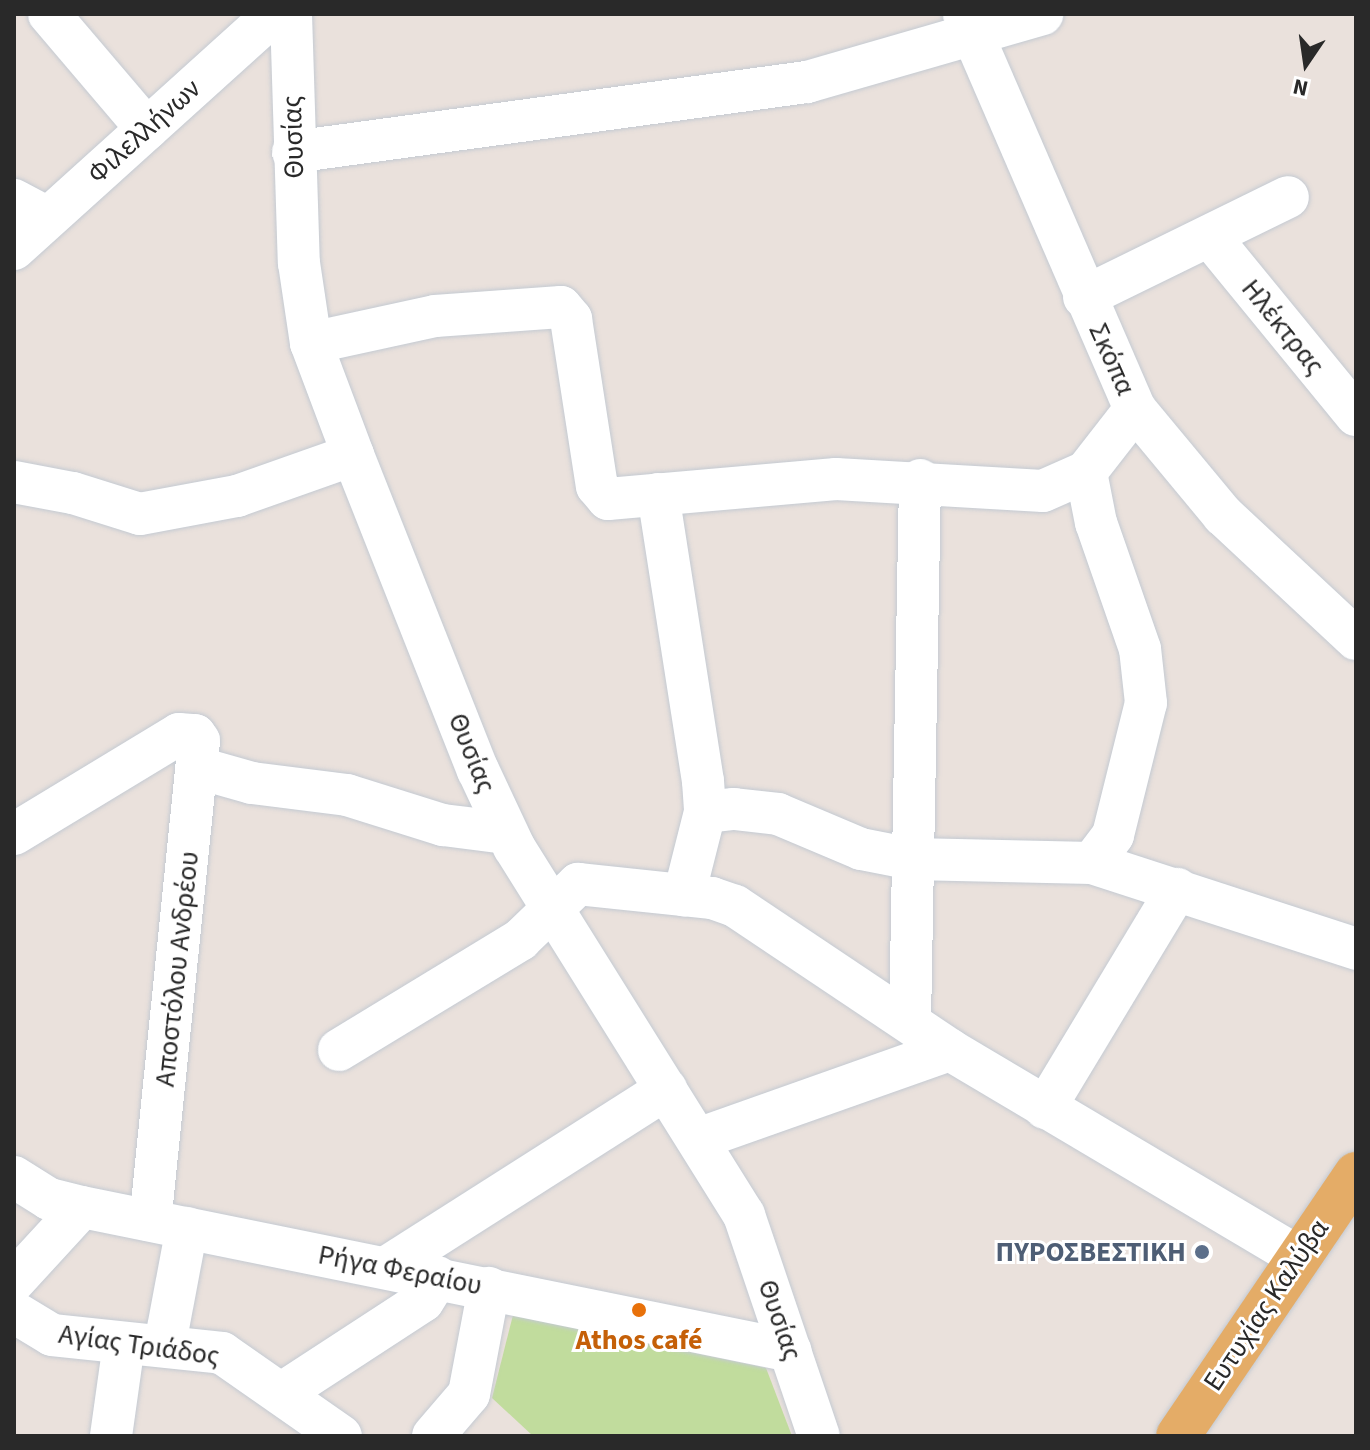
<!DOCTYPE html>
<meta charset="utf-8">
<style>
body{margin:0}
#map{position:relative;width:1370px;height:1450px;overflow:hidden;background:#eae1dc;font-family:"Source Sans 3",sans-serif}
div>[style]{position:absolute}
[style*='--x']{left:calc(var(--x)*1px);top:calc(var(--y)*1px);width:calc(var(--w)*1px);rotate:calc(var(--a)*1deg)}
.green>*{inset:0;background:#c1dc9d}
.roads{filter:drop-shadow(0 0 2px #c4cad2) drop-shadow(0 0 2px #c4cad2)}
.minor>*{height:42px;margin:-21px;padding:0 21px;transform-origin:21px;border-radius:21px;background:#fff}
.major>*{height:44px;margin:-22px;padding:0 22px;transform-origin:22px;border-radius:22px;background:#e4ac67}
.dots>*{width:22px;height:22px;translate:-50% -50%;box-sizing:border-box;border:4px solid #fff;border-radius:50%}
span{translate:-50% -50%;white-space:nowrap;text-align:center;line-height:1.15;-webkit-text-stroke:6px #fff;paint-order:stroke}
.street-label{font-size:28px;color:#292929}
.service-label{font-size:28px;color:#4e5e75;font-weight:700}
.right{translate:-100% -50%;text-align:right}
.food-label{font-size:28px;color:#c56008;font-weight:700}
.frame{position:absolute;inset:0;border:16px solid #292929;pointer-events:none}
.north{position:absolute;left:1266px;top:24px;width:80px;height:80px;-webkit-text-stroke:6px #fff;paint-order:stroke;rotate:193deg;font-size:22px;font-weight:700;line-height:32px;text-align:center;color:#292929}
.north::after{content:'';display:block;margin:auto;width:28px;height:36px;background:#292929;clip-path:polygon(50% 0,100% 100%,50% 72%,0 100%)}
</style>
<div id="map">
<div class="green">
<i style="clip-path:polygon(513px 1315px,766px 1368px,792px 1436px,533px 1436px,492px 1398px)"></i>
</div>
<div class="roads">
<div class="minor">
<i style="--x:49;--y:14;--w:151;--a:49.6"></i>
<i style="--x:291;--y:14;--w:249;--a:88.2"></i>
<i style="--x:299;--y:263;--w:81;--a:81.5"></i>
<i style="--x:311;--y:343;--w:120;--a:69.4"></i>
<i style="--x:353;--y:455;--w:339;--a:68.4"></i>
<i style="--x:478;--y:770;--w:85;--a:64.9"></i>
<i style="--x:514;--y:847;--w:434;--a:58"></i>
<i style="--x:744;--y:1215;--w:233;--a:71.3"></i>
<i style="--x:964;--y:14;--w:430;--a:66.6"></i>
<i style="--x:1135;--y:409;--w:138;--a:50.3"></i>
<i style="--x:1223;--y:515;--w:182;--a:43"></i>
<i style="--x:293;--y:152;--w:519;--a:-7.76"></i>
<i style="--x:807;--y:82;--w:245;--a:-16.1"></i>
<i style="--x:14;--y:200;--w:38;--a:28"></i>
<i style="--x:1211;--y:238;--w:229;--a:50.7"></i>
<i style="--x:14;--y:249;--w:350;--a:-42.1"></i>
<i style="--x:1084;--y:297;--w:227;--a:-26.1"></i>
<i style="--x:311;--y:343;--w:127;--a:-12.3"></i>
<i style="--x:435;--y:316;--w:126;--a:-4.1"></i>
<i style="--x:561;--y:307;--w:16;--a:50"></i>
<i style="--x:571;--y:319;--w:169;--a:81.2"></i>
<i style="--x:597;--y:486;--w:17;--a:50"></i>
<i style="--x:608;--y:499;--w:229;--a:-5"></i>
<i style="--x:836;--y:479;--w:207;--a:3.3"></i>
<i style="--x:1043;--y:491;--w:47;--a:-23.8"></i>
<i style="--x:1086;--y:472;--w:80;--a:-52.1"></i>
<i style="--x:14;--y:482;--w:60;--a:10.6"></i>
<i style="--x:73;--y:493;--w:70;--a:17.4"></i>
<i style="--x:140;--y:514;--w:99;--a:-10.5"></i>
<i style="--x:237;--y:496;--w:123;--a:-19.5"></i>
<i style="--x:658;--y:494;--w:291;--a:81.1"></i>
<i style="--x:703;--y:781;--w:31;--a:86"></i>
<i style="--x:705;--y:812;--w:86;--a:104.2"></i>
<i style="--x:199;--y:768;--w:55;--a:15.8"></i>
<i style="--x:252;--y:783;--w:96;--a:7.2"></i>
<i style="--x:347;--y:795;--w:101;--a:17.4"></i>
<i style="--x:443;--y:825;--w:64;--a:7.1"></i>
<i style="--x:705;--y:812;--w:29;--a:-6"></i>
<i style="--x:734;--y:809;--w:44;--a:6.5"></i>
<i style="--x:778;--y:814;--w:90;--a:22.9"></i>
<i style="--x:861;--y:849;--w:52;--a:11.1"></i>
<i style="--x:912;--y:859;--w:180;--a:1.3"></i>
<i style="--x:1092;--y:863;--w:35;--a:-53"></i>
<i style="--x:1113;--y:835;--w:136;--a:-76"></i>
<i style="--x:1146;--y:703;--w:54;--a:-96.3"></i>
<i style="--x:1140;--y:649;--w:133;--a:-109.2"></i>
<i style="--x:1096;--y:523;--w:52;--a:-101.1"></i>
<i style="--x:14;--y:834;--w:193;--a:-31.2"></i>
<i style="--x:179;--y:734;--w:16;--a:4"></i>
<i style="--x:195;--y:735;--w:7;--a:56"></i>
<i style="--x:199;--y:741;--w:482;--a:95.8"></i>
<i style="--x:1092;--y:863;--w:278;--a:18"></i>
<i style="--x:910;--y:1022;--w:542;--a:-88.94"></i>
<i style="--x:339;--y:1050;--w:212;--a:-31.3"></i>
<i style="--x:520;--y:940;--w:81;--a:-44"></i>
<i style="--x:578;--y:884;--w:135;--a:6"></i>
<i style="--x:712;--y:898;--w:24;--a:19"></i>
<i style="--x:735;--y:906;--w:259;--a:33.8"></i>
<i style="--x:950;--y:1050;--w:405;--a:30.7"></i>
<i style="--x:1045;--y:1108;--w:256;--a:-58.9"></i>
<i style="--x:698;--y:1139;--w:267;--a:-19.5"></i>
<i style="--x:14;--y:1177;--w:41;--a:32.2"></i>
<i style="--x:49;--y:1199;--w:34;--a:14"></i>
<i style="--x:82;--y:1207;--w:723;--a:11.48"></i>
<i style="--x:387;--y:1267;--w:331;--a:-32.5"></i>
<i style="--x:14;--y:1281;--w:100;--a:-47.4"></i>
<i style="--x:14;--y:1312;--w:44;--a:31.2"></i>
<i style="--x:52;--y:1335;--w:171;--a:6"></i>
<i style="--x:222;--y:1353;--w:145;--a:34.9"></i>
<i style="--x:165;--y:1344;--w:118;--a:-79.3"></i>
<i style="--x:282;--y:1393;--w:168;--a:-33.1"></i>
<i style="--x:423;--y:1301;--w:28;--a:-58"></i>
<i style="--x:111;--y:1436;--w:93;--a:-82"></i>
<i style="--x:433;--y:1436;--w:55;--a:-49.4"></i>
<i style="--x:469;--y:1394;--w:108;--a:-79.3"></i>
</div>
<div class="major">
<i style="--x:1178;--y:1436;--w:317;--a:-55.8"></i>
</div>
</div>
<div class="dots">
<i style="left:1202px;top:1252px;background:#5c6f8a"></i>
<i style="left:639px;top:1310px;background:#e8710a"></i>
</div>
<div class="street-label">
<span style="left:144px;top:131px;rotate:-42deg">Φιλελλήνων</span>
<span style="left:293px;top:137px;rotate:-92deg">Θυσίας</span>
<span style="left:1283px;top:327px;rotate:51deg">Ηλέκτρας</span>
<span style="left:1112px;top:359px;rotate:66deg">Σκόπα</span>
<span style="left:472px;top:753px;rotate:68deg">Θυσίας</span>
<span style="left:177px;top:969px;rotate:-84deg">Αποστόλου Ανδρέου</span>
<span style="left:400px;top:1270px;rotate:11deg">Ρήγα Φεραίου</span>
<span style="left:1266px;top:1305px;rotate:-56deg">Ευτυχίας Καλύβα</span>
<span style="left:780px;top:1320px;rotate:71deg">Θυσίας</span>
<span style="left:139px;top:1345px;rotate:8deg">Αγίας Τριάδος</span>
</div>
<div class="service-label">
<span class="right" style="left:1186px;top:1252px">ΠΥΡΟΣΒΕΣΤΙΚΗ</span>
</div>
<div class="food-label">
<span style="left:639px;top:1340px">Athos café</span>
</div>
<div class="frame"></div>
<div class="north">N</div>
</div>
